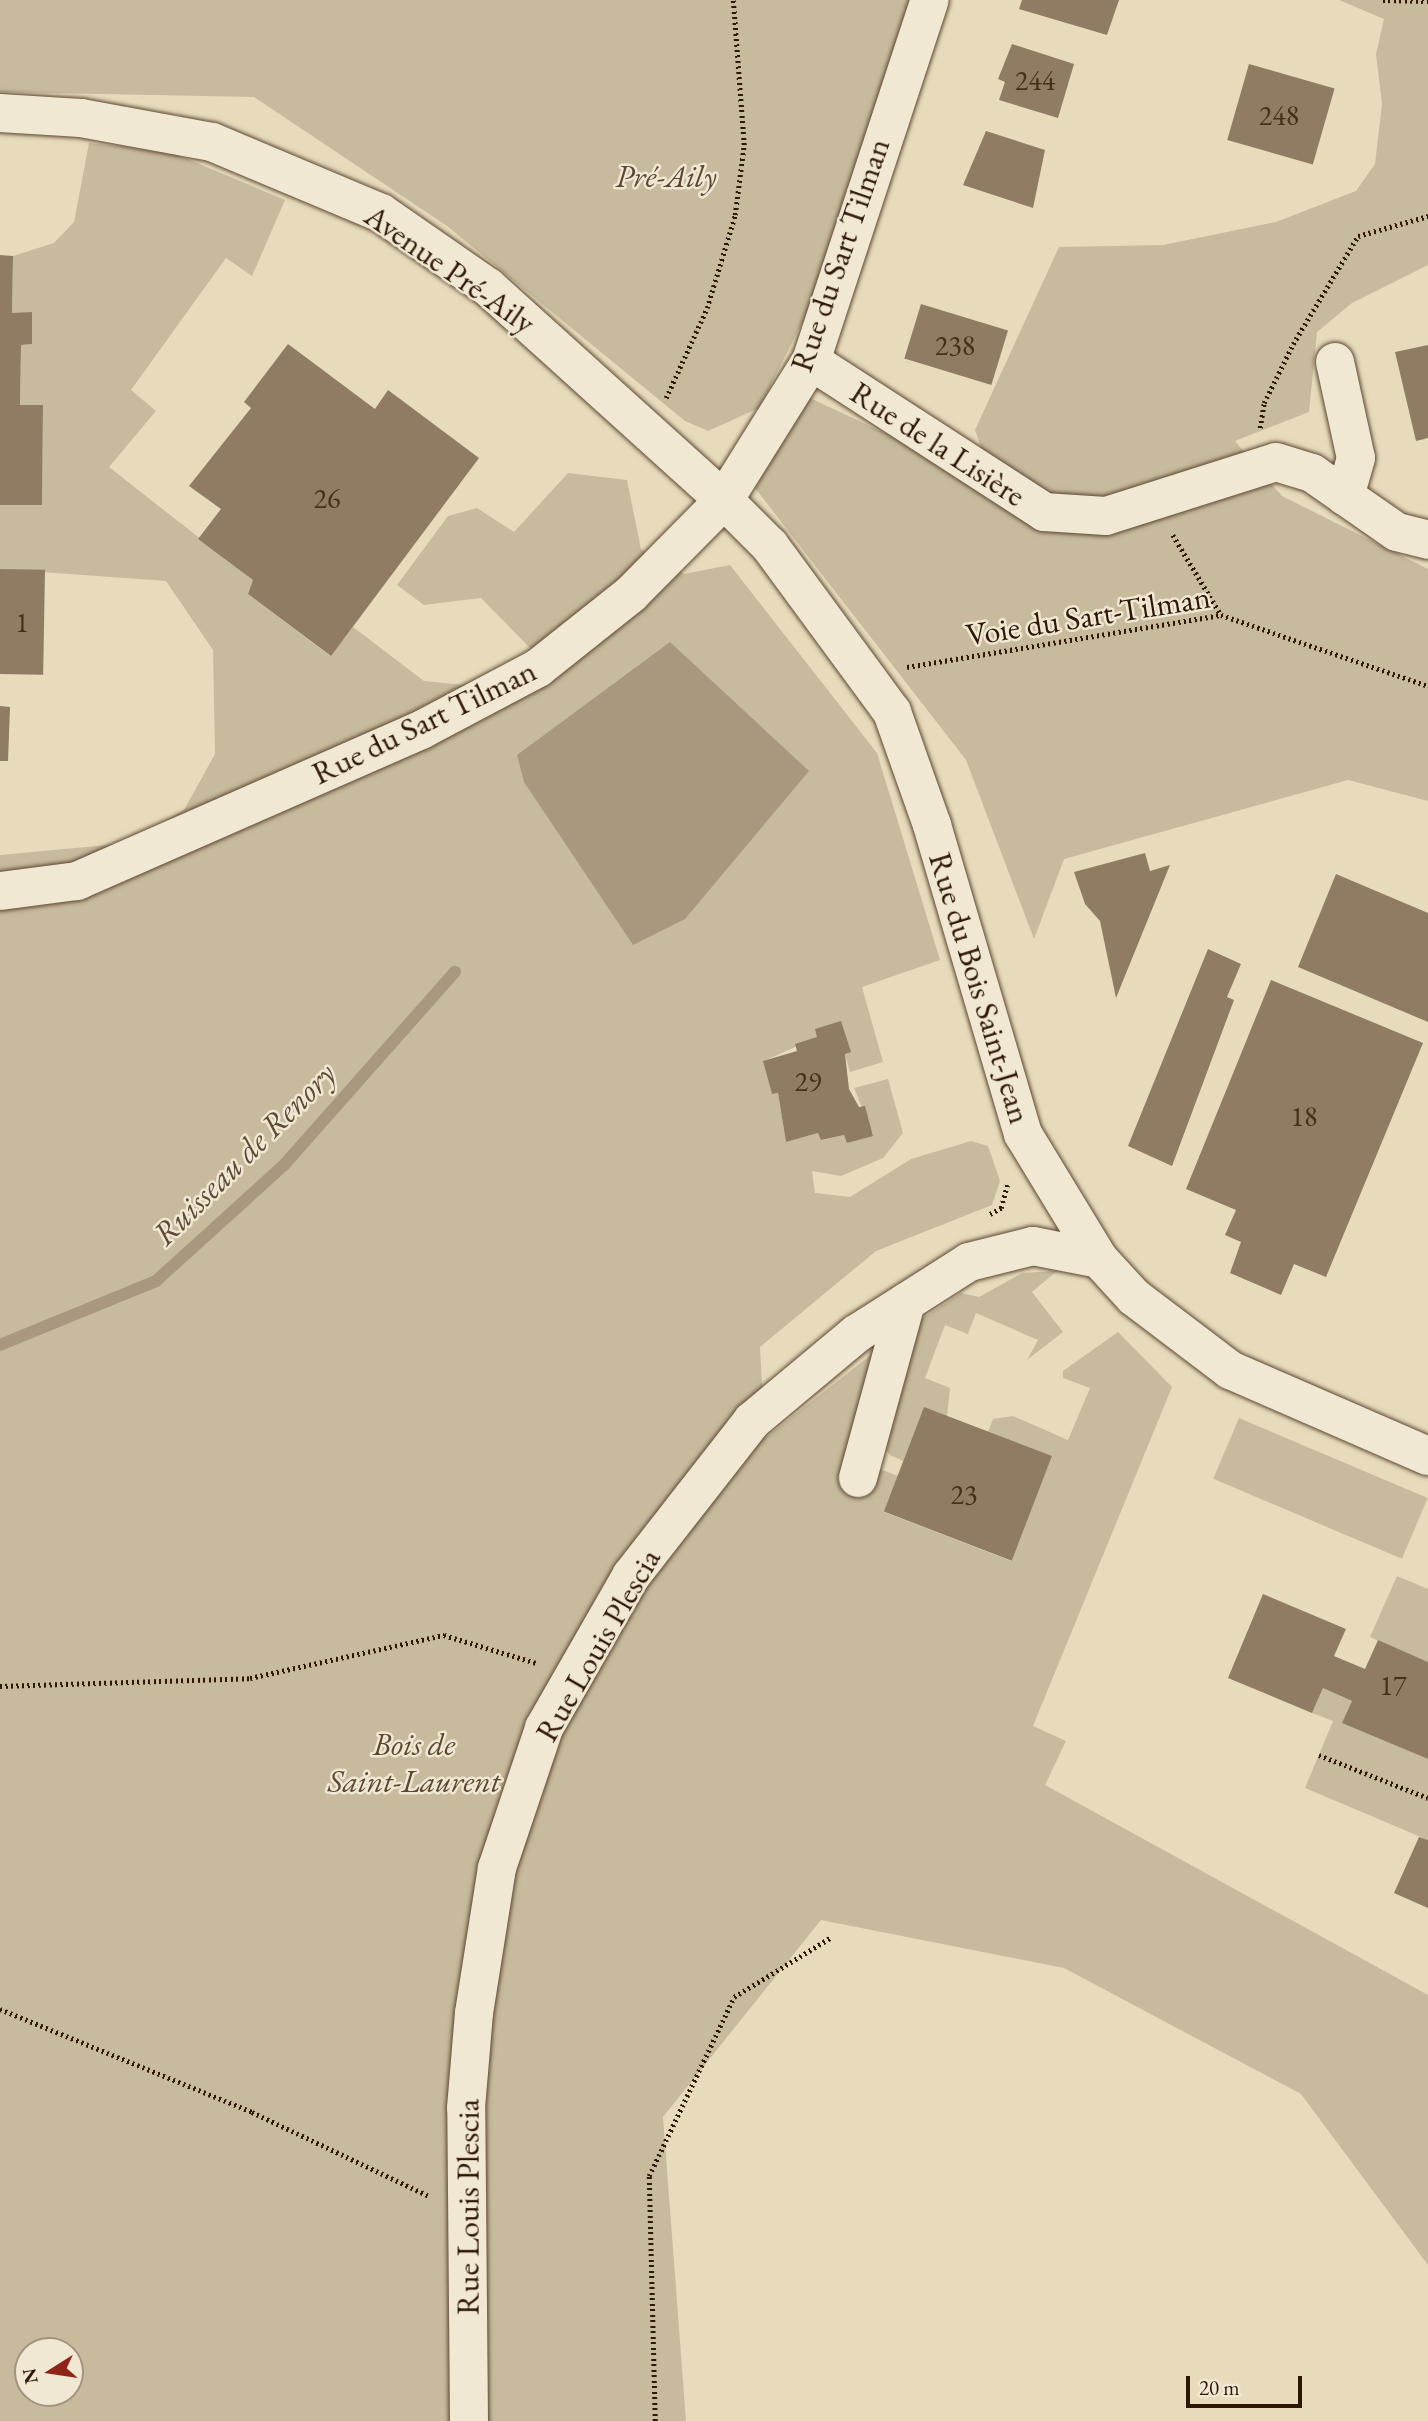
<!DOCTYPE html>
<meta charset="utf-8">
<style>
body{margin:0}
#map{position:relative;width:1428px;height:2421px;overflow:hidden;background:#e8dbbc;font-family:"EB Garamond",serif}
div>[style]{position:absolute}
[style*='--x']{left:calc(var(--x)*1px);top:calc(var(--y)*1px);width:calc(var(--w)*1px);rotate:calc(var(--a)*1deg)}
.green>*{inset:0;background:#c8ba9d;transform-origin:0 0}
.water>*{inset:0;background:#a9987d}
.stream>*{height:12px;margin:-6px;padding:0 6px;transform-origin:6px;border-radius:6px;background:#a9987d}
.building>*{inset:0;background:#8f7c63;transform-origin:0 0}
.path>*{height:4.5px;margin-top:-2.25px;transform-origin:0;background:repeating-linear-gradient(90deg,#2e1603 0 2px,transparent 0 5.5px)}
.roads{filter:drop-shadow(0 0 2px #5c4731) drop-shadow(0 0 2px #5c4731)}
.minor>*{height:38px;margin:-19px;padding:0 19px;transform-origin:19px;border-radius:19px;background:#f0e8d3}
span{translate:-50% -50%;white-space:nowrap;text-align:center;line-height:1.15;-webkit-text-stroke:5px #f0e8d3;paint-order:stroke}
.number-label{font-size:28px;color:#46301b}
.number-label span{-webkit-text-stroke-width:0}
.park-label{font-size:32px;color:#5c4731;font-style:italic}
.street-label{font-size:32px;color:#2e1603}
.water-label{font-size:33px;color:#5f4a34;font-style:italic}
.north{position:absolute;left:14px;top:2337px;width:70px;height:70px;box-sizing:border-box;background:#f0e8d3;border:2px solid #a29480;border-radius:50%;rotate:258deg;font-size:19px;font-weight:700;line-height:28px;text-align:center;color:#2e1603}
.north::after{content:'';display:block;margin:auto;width:24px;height:32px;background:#8f2418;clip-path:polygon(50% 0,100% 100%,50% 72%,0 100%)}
.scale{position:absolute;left:1186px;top:2376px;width:116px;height:32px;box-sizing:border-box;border:4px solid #2e1603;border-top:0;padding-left:9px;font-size:21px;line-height:24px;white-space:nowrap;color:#2e1603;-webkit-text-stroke:5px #f0e8d3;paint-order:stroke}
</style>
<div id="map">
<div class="green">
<i style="clip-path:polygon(0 0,912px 0,805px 317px,759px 408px,708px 431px,685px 421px,447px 226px,254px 97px,0 92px)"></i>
<i style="clip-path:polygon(1339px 0,1428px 0,1428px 265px,1352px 303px,1317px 332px,1309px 412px,1235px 441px,1282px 496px,1428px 569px,1428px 801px,1348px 780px,1064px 859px,1034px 939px,966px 760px,755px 488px,810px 398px,994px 484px,975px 430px,1059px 247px,1163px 245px,1276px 222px,1356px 191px,1375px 164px,1382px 104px,1376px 54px,1384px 19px)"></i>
<i style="clip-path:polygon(evenodd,89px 143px,168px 151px,285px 200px,252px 276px,226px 258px,131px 390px,156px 411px,109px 467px,253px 580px,248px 594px,330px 656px,353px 627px,424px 681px,474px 686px,534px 652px,481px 598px,424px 605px,397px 585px,448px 516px,477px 508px,514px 532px,568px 473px,627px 480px,641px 549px,684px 574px,730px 565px,877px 753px,940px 960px,862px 987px,883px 1062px,850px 1072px,845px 1054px,817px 1037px,764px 1061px,772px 1094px,778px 1093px,786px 1142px,818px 1133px,822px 1140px,844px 1135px,847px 1143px,873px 1135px,854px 1088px,888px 1079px,903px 1133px,883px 1158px,841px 1176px,812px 1171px,815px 1193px,850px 1197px,911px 1159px,971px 1141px,988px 1146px,1000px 1181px,992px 1205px,876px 1251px,760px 1347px,765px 1438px,881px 1347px,877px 1468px,898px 1476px,884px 1512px,1011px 1561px,1051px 1457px,988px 1432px,993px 1419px,1013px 1416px,1068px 1440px,1090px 1388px,1063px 1378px,1063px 1371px,1118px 1332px,1172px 1387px,1033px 1726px,1066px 1741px,1045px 1785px,1428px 1995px,1428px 2265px,1301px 2094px,1064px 1968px,821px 1920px,663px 2117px,686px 2421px,0 2421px,0 855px,129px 843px,184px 810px,215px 754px,213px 650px,166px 581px,0 569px,0 505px,42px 505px,43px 406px,20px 405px,21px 345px,32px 344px,32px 313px,12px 313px,13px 256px,54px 243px,74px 222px,89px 143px,28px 2351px,70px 2351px,70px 2393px,28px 2393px,28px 2351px)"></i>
<i style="clip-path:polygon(1057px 1271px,1032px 1292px,1063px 1332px,1027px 1360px,1038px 1340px,976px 1313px,968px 1334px,945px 1325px,925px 1378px,950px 1388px,947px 1416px,924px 1408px,903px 1461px,890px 1455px,879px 1441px,917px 1322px,961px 1293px,979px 1297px,1022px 1273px)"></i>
<i style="left:1239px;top:1418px;width:205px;height:66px;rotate:23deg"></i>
<i style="clip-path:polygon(1397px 1576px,1428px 1589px,1428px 1662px,1370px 1637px)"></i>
<i style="clip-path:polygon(1323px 1688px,1352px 1701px,1343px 1723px,1428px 1759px,1428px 1840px,1305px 1788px,1333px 1721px,1312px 1713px)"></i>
</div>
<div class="water">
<i style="clip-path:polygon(670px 642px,809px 771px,685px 919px,633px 945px,524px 782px,517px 755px)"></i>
</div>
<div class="stream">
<i style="--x:0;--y:1345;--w:169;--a:-22.3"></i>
<i style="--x:156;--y:1281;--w:173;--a:-42.2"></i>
<i style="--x:284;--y:1165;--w:258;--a:-48.5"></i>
</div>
<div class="building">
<i style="clip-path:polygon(1022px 0,1119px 0,1107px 35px,1019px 9px)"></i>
<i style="clip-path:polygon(1012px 44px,1074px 64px,1058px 118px,999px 100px,1005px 82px,998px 79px)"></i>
<i style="left:1249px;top:64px;width:89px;height:79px;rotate:16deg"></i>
<i style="clip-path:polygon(986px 131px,1045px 150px,1033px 208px,963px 185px)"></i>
<i style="clip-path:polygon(0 255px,13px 256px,12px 313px,32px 312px,32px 344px,21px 345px,20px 405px,43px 405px,42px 505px,0 505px)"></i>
<i style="left:921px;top:304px;width:91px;height:57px;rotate:17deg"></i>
<i style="clip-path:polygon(288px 344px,375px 409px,388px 390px,479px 458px,331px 656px,248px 594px,253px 580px,198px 539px,221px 509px,189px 486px,251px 408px,244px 402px)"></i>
<i style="clip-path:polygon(1428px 345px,1428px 438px,1416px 441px,1395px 352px)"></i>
<i style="left:0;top:569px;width:45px;height:105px;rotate:1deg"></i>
<i style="clip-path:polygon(0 706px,10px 707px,8px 761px,0 761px)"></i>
<i style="clip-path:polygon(1145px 853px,1150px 871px,1170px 865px,1116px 998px,1100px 921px,1085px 904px,1074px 872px)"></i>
<i style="clip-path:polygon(1336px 874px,1428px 913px,1428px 1022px,1298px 967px)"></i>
<i style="clip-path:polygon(1208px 949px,1241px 964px,1227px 997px,1234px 1000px,1172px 1166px,1128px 1146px)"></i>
<i style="clip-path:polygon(1271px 980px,1423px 1043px,1326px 1277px,1294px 1264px,1281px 1295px,1230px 1273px,1241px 1242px,1225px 1235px,1236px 1210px,1186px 1189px)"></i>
<i style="clip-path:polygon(841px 1021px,851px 1052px,845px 1054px,849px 1089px,859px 1107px,865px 1106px,873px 1136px,847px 1143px,844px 1135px,821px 1140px,818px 1133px,786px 1142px,778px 1093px,772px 1094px,763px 1061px,797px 1051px,795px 1044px,817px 1037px,815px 1029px)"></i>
<i style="left:924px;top:1407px;width:137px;height:112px;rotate:21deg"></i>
<i style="clip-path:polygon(1263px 1594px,1346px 1629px,1334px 1656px,1365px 1669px,1378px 1640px,1428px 1662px,1428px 1759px,1342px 1723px,1352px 1701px,1323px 1688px,1312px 1713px,1228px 1678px)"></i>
<i style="clip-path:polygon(1419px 1837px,1428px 1840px,1428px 1908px,1394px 1893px)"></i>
</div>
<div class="path">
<i style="--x:1383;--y:0;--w:45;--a:1.3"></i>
<i style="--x:666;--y:398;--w:99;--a:-65.5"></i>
<i style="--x:707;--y:308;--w:97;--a:-73.2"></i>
<i style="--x:735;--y:215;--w:71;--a:-82.7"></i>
<i style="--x:744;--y:145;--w:145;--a:-94.3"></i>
<i style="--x:1260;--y:428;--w:25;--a:-81"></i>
<i style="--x:1264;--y:403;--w:66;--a:-63.8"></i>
<i style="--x:1293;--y:344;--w:126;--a:-59"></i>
<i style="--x:1358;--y:236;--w:73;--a:-15.9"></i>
<i style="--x:1173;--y:535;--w:93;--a:59"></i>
<i style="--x:907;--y:667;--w:318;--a:-9.4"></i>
<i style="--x:1221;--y:615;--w:219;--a:18.9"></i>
<i style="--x:990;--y:1214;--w:13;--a:-29"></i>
<i style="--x:1001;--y:1208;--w:24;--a:-75"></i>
<i style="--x:0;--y:1686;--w:250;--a:-1.8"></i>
<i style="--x:250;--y:1678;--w:199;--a:-12.5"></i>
<i style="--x:444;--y:1635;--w:96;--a:16.9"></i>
<i style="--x:1319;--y:1755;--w:117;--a:21.5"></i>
<i style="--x:0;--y:2009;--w:272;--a:22.2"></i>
<i style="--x:252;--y:2112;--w:196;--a:25.4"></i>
<i style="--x:655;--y:2421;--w:245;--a:-91.4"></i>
<i style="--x:649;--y:2176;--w:198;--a:-64.6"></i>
<i style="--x:734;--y:1997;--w:113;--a:-31.6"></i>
</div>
<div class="roads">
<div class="minor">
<i style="--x:0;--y:113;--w:81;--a:3.5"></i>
<i style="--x:81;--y:118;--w:133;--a:10.4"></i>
<i style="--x:212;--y:142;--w:183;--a:22.8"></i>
<i style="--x:381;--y:213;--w:130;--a:34.7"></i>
<i style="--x:488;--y:287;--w:318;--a:42.1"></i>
<i style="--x:724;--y:500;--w:65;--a:45"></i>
<i style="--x:770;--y:546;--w:206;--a:53.7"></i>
<i style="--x:892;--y:712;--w:120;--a:70.5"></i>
<i style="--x:932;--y:825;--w:322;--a:73.6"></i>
<i style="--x:1023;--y:1134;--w:146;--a:58.7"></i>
<i style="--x:1099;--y:1259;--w:52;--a:47.4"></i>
<i style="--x:1134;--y:1297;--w:121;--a:37.2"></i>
<i style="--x:1230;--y:1370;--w:216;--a:23.5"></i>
<i style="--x:811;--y:361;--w:278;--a:32.9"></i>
<i style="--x:1044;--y:512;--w:62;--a:3.7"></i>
<i style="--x:1106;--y:516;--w:178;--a:-17.6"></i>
<i style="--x:1276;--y:462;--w:38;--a:17"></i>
<i style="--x:1312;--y:473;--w:103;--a:34.8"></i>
<i style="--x:1397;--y:532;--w:32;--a:14"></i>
<i style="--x:1335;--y:362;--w:98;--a:77.7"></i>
<i style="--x:1356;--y:458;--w:40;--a:106"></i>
<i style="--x:0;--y:891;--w:78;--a:-7.4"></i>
<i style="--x:77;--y:881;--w:376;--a:-23.7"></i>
<i style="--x:421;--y:730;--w:132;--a:-27.9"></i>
<i style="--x:538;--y:668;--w:119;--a:-38.5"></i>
<i style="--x:631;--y:594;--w:132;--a:-45.3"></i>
<i style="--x:724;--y:500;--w:164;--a:-58"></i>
<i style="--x:811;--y:361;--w:380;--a:-71.8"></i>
<i style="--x:858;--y:1478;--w:182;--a:-74.7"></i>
<i style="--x:469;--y:2421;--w:313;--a:-90.5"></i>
<i style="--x:466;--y:2108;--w:95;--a:-85.2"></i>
<i style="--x:474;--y:2013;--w:147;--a:-81"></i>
<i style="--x:497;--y:1868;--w:148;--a:-71.4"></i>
<i style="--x:544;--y:1728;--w:175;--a:-60.2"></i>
<i style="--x:631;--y:1576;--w:197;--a:-52"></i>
<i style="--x:752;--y:1421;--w:136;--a:-39.9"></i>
<i style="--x:856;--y:1334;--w:134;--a:-32.5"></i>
<i style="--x:969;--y:1262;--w:66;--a:-14"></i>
<i style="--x:1033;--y:1246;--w:67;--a:11.1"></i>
</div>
</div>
<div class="number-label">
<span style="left:1035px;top:80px">244</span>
<span style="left:1279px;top:115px">248</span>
<span style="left:955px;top:345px">238</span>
<span style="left:327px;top:498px">26</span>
<span style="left:22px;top:622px">1</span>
<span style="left:808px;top:1081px">29</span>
<span style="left:1304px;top:1116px">18</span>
<span style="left:964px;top:1494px">23</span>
<span style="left:1393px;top:1685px">17</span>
</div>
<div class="park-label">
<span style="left:666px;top:176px">Pré-Aily</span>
<span style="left:414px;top:1763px">Bois de<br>Saint-Laurent</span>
</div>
<div class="street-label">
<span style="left:840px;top:255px;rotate:-71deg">Rue du Sart Tilman</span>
<span style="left:450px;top:269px;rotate:35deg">Avenue Pré-Aily</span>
<span style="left:938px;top:444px;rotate:33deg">Rue de la Lisière</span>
<span style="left:1088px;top:616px;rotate:-9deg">Voie du Sart-Tilman</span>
<span style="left:424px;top:722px;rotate:-26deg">Rue du Sart Tilman</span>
<span style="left:980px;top:988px;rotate:73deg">Rue du Bois Saint-Jean</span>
<span style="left:598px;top:1645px;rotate:-60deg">Rue Louis Plescia</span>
<span style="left:468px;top:2207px;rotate:-90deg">Rue Louis Plescia</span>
</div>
<div class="water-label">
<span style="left:244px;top:1154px;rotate:-45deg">Ruisseau de Renory</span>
</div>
<div class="north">N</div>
<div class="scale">20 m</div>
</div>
